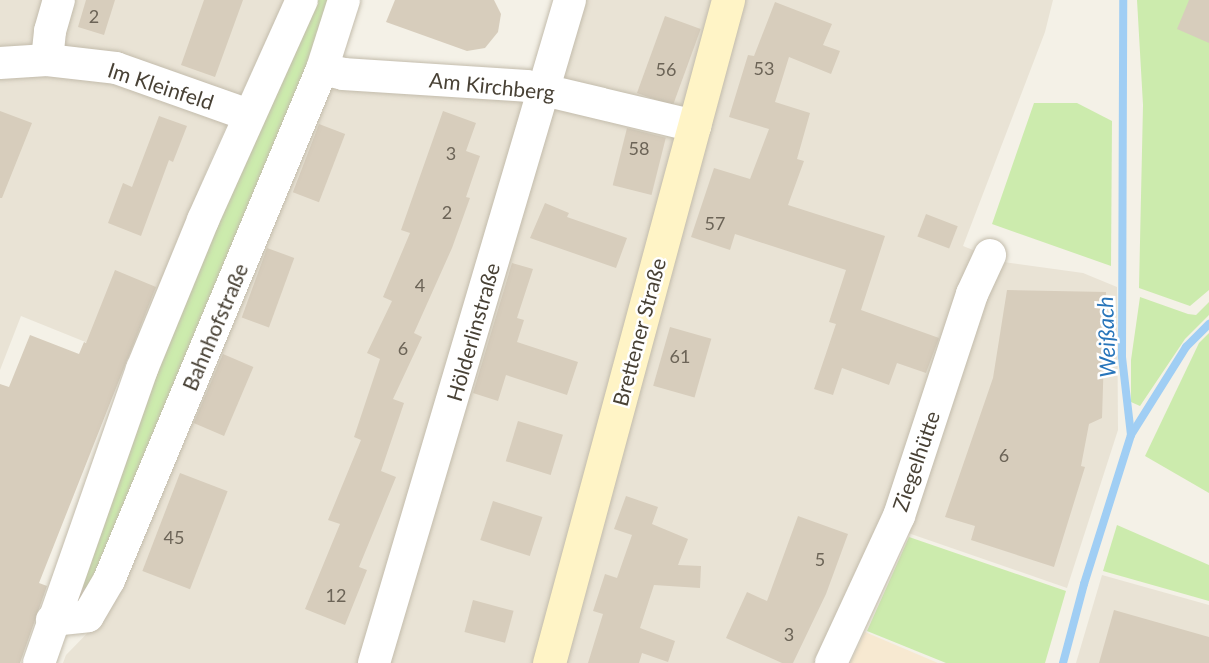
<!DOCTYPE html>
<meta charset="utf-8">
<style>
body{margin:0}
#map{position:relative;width:1209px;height:663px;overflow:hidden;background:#f4f1e7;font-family:Lato,sans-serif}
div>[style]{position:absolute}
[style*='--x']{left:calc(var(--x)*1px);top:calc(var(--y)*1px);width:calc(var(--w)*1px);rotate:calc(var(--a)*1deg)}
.residential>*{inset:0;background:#e9e3d5}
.commercial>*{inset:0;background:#f7e9d1}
.green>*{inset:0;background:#ccebad}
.stream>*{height:8px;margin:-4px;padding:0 4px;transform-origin:4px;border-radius:4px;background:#a0cef4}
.building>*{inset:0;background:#d7cdbc;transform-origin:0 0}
.roads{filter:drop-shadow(0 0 2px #c3bcac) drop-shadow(0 0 2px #c3bcac)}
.street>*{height:32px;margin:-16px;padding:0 16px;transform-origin:16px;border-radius:16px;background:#fff}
.secondary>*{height:33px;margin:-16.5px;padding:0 16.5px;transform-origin:16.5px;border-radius:16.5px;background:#fff4c6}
span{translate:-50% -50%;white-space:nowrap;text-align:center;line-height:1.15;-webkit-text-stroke:5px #fff;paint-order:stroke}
.number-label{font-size:18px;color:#6c6457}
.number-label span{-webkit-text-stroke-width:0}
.street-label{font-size:21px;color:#484135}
.water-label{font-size:22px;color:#2875ba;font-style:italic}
</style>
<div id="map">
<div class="residential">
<i style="clip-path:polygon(0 0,285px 0,212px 157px,130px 360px,21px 316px,0 370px)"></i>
<i style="clip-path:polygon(567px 0,1053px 0,1045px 32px,963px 246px,1003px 262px,1083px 273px,1117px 287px,1118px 430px,1067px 588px,885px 525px,817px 663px,63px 663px,66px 655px,106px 614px,320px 86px,521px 98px)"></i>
<i style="clip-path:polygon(1102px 575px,1209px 605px,1209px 663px,1076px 663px)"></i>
</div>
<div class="commercial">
<i style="clip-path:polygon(865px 632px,938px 663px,850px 663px)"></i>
</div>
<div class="green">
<i style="clip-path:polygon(315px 0,336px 0,91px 590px,79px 587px,161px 353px)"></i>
<i style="clip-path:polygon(1137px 0,1209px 0,1209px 290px,1190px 306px,1139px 288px,1143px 105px)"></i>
<i style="clip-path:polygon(1034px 103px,1077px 103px,1112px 121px,1111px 266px,992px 224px)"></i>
<i style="clip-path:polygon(1140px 297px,1188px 314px,1196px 315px,1209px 302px,1209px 315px,1185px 339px,1140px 406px,1131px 402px,1131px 360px)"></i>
<i style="clip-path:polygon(1209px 333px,1209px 493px,1145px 456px,1199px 343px)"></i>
<i style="clip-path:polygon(1117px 525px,1209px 565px,1209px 601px,1103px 571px)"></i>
<i style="clip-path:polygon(909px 537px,1066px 591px,1045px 663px,946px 663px,867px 631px)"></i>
</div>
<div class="stream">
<i style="--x:1131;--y:435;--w:104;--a:-58"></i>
<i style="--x:1186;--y:347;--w:33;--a:-45"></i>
<i style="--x:1063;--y:663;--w:82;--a:-75.1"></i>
<i style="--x:1084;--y:584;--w:156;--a:-72.5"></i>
<i style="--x:1131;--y:435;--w:79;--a:-96.6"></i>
<i style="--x:1122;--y:357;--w:357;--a:-89.8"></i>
</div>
<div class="building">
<i style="clip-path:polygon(86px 0,115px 0,104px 35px,78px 27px)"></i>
<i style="clip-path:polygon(204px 0,243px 0,215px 77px,181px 65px)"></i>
<i style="clip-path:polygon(395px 0,494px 0,501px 14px,498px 32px,485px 48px,467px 51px,386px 22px)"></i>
<i style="clip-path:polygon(1189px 0,1209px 0,1209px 43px,1177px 29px)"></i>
<i style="clip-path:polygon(775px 2px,832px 24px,823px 45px,840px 51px,831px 74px,789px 57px,775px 102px,810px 113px,797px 159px,804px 161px,788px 205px,885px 236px,861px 310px,939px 338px,926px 373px,897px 363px,889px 385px,842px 368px,833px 395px,814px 389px,836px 324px,829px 322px,846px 270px,735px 234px,730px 250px,691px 237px,714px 168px,750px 179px,769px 129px,729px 117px,748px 55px,754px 56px)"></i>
<i style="left:665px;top:16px;width:38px;height:82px;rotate:20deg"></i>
<i style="clip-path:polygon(0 111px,32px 123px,2px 198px,0 198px)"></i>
<i style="clip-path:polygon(443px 111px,476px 123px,466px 151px,480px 156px,466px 197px,470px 198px,452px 248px,414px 333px,422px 337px,393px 399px,404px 403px,381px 471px,396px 477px,359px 567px,367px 570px,345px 625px,305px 609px,340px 524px,328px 520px,361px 440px,354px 437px,380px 359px,367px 353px,392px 301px,383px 297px,410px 233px,401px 230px)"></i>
<i style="clip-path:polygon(159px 116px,187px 126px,173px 162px,169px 160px,141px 236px,108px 223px,123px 183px,132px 187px)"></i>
<i style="left:319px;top:124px;width:28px;height:73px;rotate:21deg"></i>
<i style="left:627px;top:128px;width:40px;height:59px;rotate:14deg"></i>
<i style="clip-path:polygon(545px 203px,569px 213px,567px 217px,627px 238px,616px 268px,530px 238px)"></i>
<i style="left:926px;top:214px;width:34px;height:24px;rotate:21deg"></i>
<i style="left:267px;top:248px;width:29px;height:74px;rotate:20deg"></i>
<i style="clip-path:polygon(512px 263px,533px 269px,517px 318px,524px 320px,517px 342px,578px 362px,567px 395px,506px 375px,498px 401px,473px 393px)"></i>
<i style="clip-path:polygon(115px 270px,156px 287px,39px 583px,47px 586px,20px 663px,0 663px,0 384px,9px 387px,30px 335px,79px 354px,84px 342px,86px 343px)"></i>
<i style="clip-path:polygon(1007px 290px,1106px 292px,1102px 418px,1089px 424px,1081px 466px,1085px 467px,1054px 567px,971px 540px,975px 526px,945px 517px,993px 378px)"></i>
<i style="left:670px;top:327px;width:43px;height:61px;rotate:16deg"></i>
<i style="left:223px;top:354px;width:33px;height:75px;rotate:23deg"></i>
<i style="left:518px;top:421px;width:47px;height:42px;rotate:17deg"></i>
<i style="left:180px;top:473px;width:51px;height:105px;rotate:21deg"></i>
<i style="clip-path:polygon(626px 496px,658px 507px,652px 524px,688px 539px,678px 565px,701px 566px,700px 588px,654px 585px,640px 628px,675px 641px,668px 662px,642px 653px,639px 663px,588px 663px,603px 614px,593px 611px,605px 574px,617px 578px,632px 535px,614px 529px)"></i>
<i style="left:493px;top:501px;width:52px;height:41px;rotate:18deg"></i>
<i style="clip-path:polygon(798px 516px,848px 534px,826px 594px,793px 663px,782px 663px,726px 638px,747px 592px,767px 601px)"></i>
<i style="left:473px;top:600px;width:42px;height:33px;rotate:15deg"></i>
<i style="clip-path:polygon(1114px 610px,1209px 637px,1209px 663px,1099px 663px)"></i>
</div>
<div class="roads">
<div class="street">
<i style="--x:47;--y:60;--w:29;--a:-84"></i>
<i style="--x:50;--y:31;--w:32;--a:-74"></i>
<i style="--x:0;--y:63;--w:47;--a:-3.7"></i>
<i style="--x:47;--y:60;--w:69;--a:6.6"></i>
<i style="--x:116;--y:68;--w:141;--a:19.5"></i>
<i style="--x:322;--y:69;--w:22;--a:13"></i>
<i style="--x:343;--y:74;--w:184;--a:3.7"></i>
<i style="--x:527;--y:86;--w:173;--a:13.4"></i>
<i style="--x:52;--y:620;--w:36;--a:-6"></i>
<i style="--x:88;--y:616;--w:42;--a:-59.7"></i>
<i style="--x:109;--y:580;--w:554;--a:-67.37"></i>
<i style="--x:322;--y:69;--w:72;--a:-72.3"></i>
<i style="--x:39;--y:663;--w:312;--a:-70.7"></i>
<i style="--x:142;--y:369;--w:161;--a:-67.7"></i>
<i style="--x:203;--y:220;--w:241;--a:-65.8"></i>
<i style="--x:374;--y:663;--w:691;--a:-73.53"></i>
<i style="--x:831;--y:663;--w:162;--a:-65.2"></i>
<i style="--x:899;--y:516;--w:234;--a:-71.8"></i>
<i style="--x:972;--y:294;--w:43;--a:-65.2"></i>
</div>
<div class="secondary">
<i style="--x:549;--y:663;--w:687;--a:-74.89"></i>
</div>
</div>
<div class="number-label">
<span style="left:94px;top:16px">2</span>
<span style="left:764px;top:68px">53</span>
<span style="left:666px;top:69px">56</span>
<span style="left:639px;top:148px">58</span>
<span style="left:451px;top:153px">3</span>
<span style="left:447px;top:212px">2</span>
<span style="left:715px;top:223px">57</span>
<span style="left:420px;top:285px">4</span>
<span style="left:403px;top:348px">6</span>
<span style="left:680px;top:356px">61</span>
<span style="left:1004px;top:455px">6</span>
<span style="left:174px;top:537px">45</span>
<span style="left:820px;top:559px">5</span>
<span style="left:336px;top:595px">12</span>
<span style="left:789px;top:634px">3</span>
</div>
<div class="street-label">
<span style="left:161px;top:86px;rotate:18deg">Im Kleinfeld</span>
<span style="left:492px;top:86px;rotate:6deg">Am Kirchberg</span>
<span style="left:215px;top:327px;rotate:-67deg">Bahnhofstraße</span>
<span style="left:473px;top:332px;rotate:-74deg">Hölderlinstraße</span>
<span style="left:639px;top:332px;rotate:-75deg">Brettener Straße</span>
<span style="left:916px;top:461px;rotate:-71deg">Ziegelhütte</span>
</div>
<div class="water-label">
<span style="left:1106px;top:337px;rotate:-92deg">Weißach</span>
</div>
</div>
